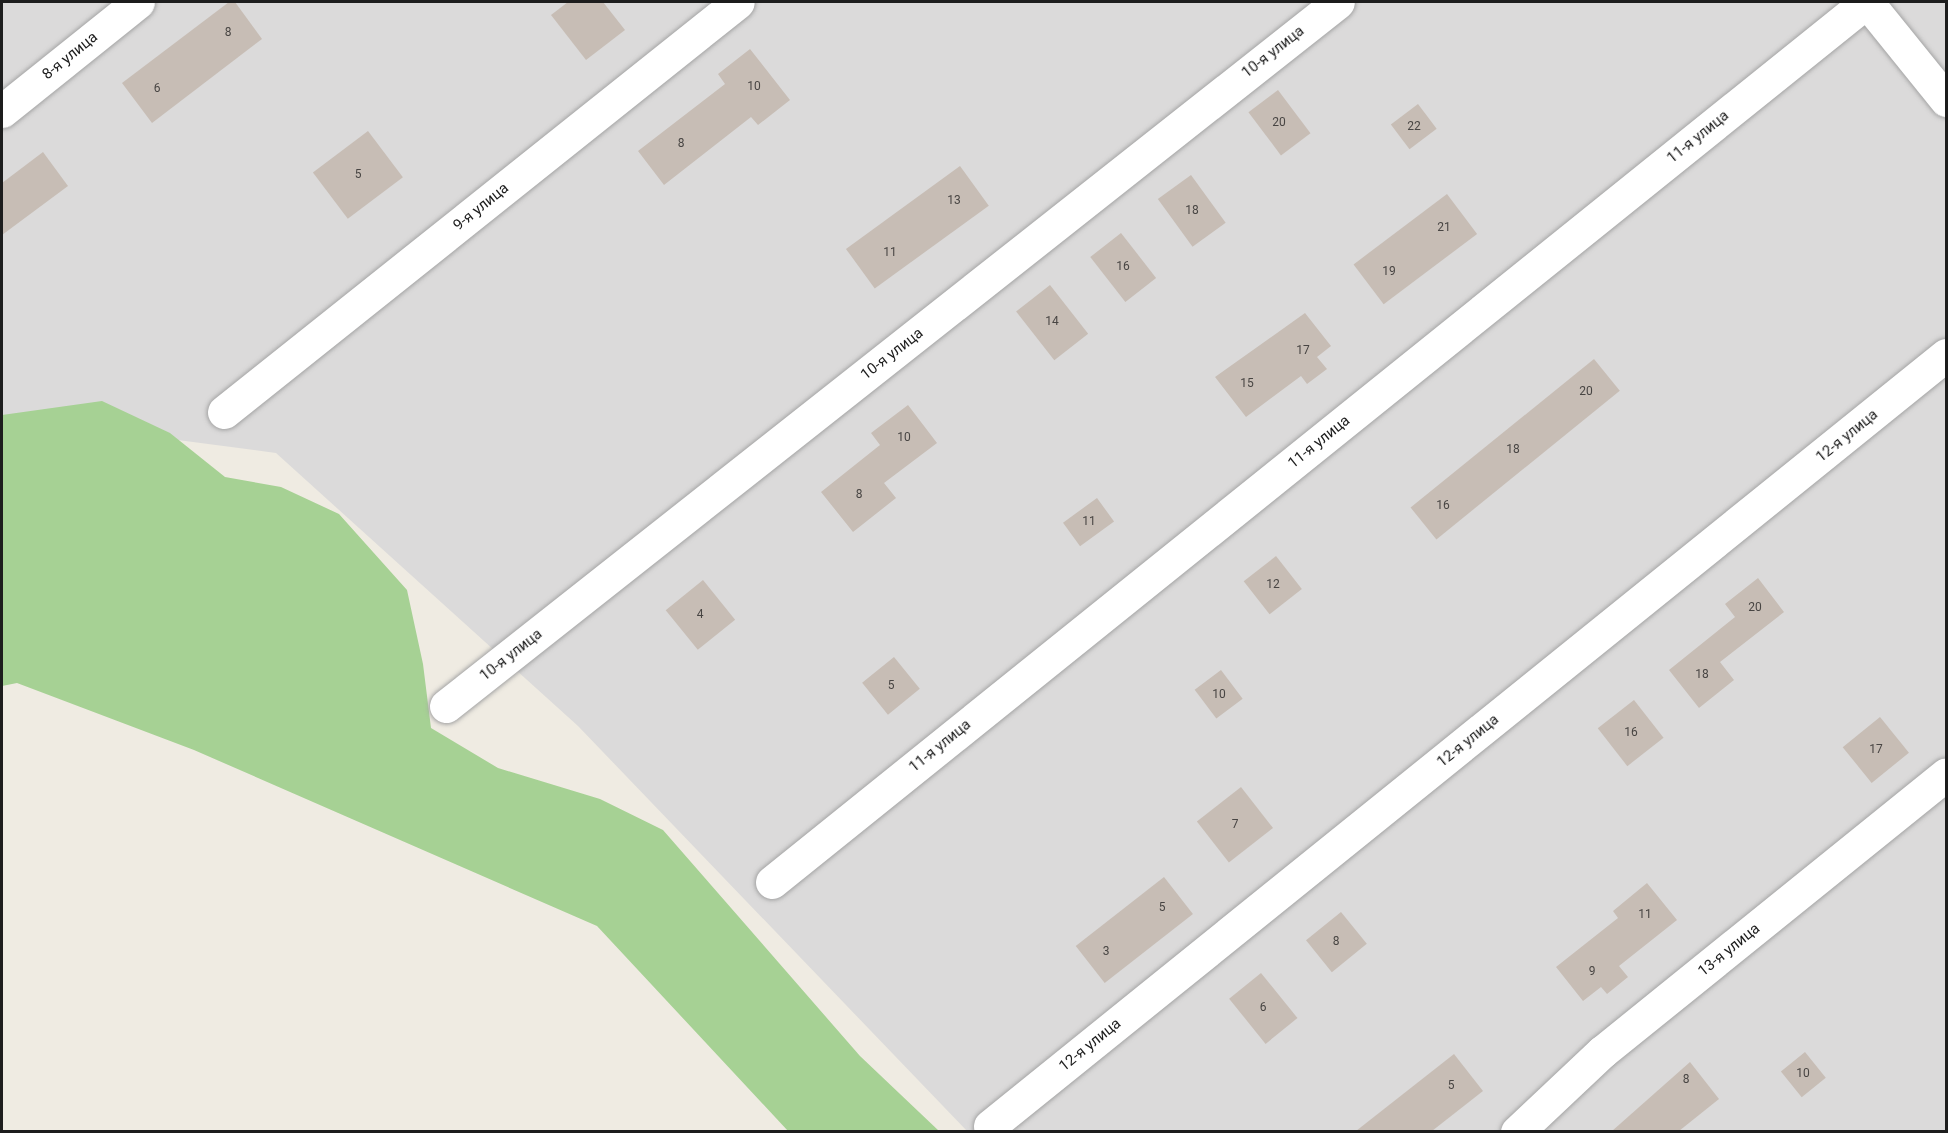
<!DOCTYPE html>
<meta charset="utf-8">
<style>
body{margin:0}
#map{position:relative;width:1948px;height:1133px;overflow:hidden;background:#efebe2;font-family:Roboto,sans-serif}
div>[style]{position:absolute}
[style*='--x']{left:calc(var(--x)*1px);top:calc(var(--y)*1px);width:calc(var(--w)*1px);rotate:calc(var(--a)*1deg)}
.residential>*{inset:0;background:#dbdada}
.forest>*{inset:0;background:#a6d194}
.building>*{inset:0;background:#c7bdb5;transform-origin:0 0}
.roads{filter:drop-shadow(0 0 2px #a4a4a4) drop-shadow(0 0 2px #a4a4a4)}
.minor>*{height:33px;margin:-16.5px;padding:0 16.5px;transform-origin:16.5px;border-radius:16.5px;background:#fff}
span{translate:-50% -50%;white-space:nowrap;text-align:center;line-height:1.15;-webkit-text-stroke:6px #fff;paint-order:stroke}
.number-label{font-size:12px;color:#484543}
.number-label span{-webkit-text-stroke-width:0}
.street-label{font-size:15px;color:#1d1d1d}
.frame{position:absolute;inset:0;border:3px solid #1d1d1d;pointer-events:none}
</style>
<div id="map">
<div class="residential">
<i style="clip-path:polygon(2px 2px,1946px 2px,1946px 1131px,967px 1131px,578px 726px,276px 453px,2px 417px)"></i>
</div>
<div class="forest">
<i style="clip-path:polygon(102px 401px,170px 433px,225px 477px,281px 487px,339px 514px,407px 590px,423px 664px,431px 728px,498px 768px,600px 799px,663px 830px,860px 1056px,939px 1131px,788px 1131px,597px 926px,194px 750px,17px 683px,2px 686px,2px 415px)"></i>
</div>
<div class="building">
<i style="clip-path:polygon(229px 2px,235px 2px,262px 39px,152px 123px,122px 83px)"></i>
<i style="clip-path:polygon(568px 2px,603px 2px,625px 30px,586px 60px,551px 15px)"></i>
<i style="clip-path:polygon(750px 49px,790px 100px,758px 125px,751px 117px,664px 185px,638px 151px,725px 84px,718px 74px)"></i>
<i style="left:1278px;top:90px;width:54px;height:37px;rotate:53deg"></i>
<i style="left:1418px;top:104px;width:31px;height:34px;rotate:53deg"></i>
<i style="left:368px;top:131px;width:58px;height:69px;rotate:53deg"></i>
<i style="clip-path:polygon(43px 152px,68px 186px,2px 235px,2px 183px)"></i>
<i style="left:960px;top:166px;width:49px;height:141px;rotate:54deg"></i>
<i style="left:1191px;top:175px;width:59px;height:41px;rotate:54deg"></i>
<i style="left:1447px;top:194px;width:50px;height:117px;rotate:53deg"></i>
<i style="left:1121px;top:233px;width:57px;height:39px;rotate:52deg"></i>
<i style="left:1050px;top:285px;width:62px;height:43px;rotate:52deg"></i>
<i style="clip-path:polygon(1305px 313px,1331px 346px,1317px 357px,1327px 369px,1307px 384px,1301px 376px,1246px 417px,1215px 377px)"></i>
<i style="left:1594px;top:359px;width:41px;height:236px;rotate:51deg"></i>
<i style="clip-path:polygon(908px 405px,937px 443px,884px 483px,896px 498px,853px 532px,821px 492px,880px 445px,871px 433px)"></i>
<i style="left:1097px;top:498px;width:29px;height:42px;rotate:54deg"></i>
<i style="left:1276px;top:556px;width:42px;height:41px;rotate:52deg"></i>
<i style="clip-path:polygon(1758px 578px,1784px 612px,1720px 662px,1734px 680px,1699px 708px,1669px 670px,1735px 617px,1725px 604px)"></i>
<i style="left:703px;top:580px;width:51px;height:48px;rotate:51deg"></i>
<i style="left:894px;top:657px;width:41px;height:41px;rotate:51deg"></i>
<i style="left:1221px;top:670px;width:36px;height:33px;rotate:53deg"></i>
<i style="left:1634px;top:700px;width:48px;height:46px;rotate:52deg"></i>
<i style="left:1880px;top:717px;width:46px;height:48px;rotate:51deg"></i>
<i style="left:1241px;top:787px;width:52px;height:56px;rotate:52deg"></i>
<i style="left:1164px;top:877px;width:47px;height:112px;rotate:52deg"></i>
<i style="clip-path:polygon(1647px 883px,1677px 920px,1619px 966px,1628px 977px,1607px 994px,1601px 987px,1583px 1001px,1556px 967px,1618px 918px,1613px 911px)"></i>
<i style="left:1341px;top:912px;width:41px;height:45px;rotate:51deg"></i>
<i style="left:1261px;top:973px;width:58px;height:41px;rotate:51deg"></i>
<i style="left:1805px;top:1052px;width:33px;height:31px;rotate:51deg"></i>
<i style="clip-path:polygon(1454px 1054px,1483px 1091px,1432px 1131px,1356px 1131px)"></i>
<i style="clip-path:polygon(1690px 1062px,1719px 1099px,1679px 1131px,1612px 1131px)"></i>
</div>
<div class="roads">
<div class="minor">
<i style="--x:1867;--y:2;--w:126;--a:51.1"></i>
<i style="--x:2;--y:111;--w:174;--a:-38.7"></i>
<i style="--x:224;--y:412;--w:657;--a:-38.58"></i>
<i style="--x:446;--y:706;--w:1136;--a:-38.28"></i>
<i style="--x:772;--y:882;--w:1404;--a:-38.81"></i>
<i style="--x:990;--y:1126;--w:1228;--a:-38.89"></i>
<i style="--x:1517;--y:1132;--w:117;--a:-43.3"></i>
<i style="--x:1602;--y:1052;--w:442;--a:-38.9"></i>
</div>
</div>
<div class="number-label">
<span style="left:228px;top:33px">8</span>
<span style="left:754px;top:87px">10</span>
<span style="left:157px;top:89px">6</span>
<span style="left:1279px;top:123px">20</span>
<span style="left:1414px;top:127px">22</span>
<span style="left:681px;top:144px">8</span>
<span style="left:358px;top:175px">5</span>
<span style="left:954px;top:201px">13</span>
<span style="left:1192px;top:211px">18</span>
<span style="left:1444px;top:228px">21</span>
<span style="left:890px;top:253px">11</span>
<span style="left:1123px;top:267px">16</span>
<span style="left:1389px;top:272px">19</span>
<span style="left:1052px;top:322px">14</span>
<span style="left:1303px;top:351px">17</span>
<span style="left:1247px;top:384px">15</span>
<span style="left:1586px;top:392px">20</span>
<span style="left:904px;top:438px">10</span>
<span style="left:1513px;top:450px">18</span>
<span style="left:859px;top:495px">8</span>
<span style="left:1443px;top:506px">16</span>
<span style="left:1089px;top:522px">11</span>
<span style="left:1273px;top:585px">12</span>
<span style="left:1755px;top:608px">20</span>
<span style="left:700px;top:615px">4</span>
<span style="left:1702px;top:675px">18</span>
<span style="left:891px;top:686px">5</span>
<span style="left:1219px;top:695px">10</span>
<span style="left:1631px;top:733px">16</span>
<span style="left:1876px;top:750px">17</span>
<span style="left:1235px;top:825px">7</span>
<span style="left:1162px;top:908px">5</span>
<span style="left:1645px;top:915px">11</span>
<span style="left:1336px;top:942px">8</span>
<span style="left:1106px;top:952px">3</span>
<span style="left:1592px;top:972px">9</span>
<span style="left:1263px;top:1008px">6</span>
<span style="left:1803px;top:1074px">10</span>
<span style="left:1686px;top:1080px">8</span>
<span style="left:1451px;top:1086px">5</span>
</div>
<div class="street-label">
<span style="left:1273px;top:52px;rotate:-38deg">10-я улица</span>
<span style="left:70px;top:56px;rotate:-39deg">8-я улица</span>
<span style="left:1698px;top:137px;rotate:-39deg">11-я улица</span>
<span style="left:481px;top:207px;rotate:-39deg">9-я улица</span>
<span style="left:892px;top:354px;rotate:-38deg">10-я улица</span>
<span style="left:1847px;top:436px;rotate:-39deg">12-я улица</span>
<span style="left:1319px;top:442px;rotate:-39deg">11-я улица</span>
<span style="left:511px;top:655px;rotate:-38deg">10-я улица</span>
<span style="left:1468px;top:741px;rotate:-39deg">12-я улица</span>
<span style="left:940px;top:746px;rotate:-39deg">11-я улица</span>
<span style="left:1729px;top:950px;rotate:-39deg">13-я улица</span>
<span style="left:1090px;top:1045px;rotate:-39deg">12-я улица</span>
</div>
<div class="frame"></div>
</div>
